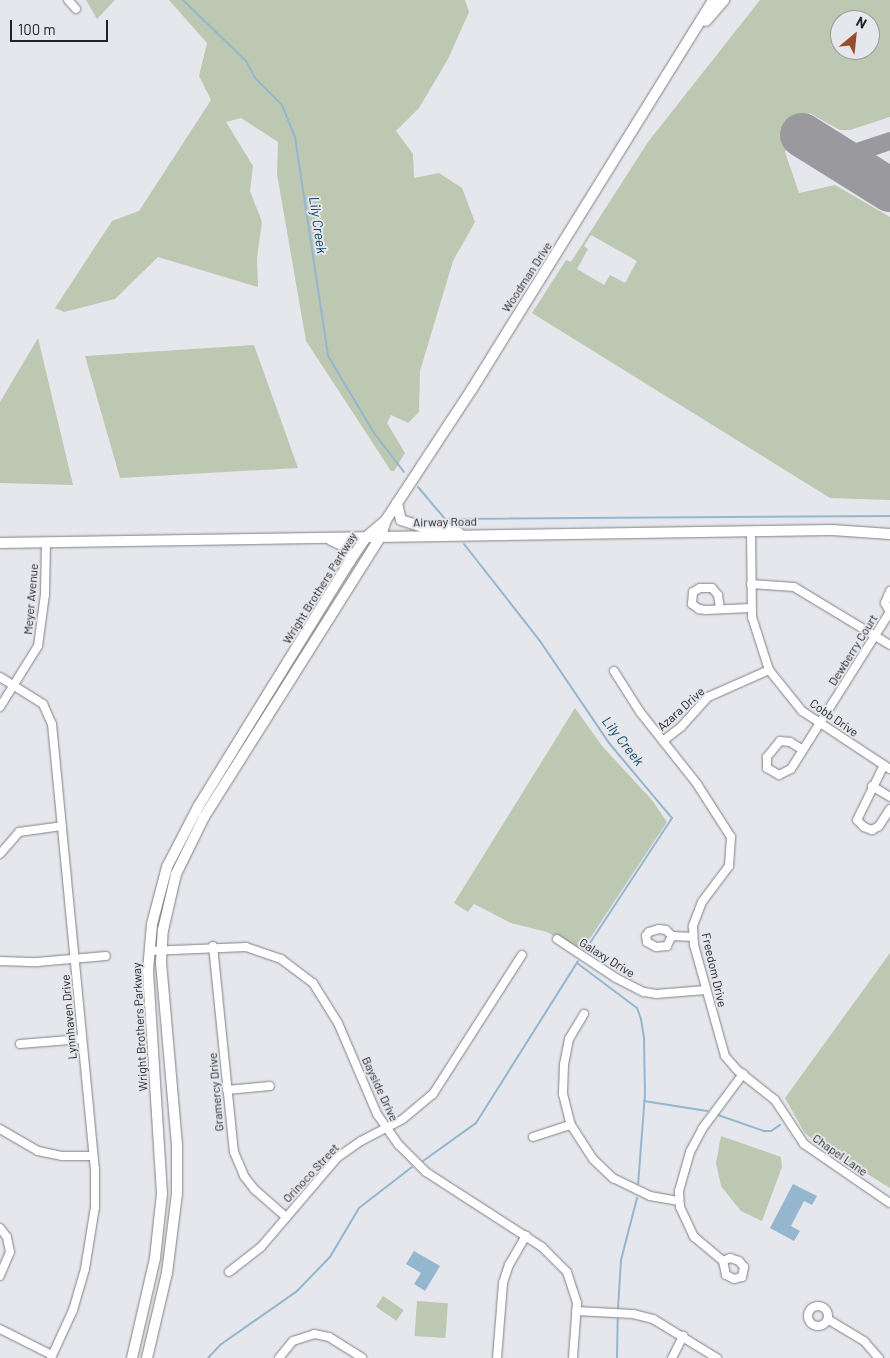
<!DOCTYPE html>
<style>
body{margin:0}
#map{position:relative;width:890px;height:1358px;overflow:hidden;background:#e6e7ec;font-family:Barlow,sans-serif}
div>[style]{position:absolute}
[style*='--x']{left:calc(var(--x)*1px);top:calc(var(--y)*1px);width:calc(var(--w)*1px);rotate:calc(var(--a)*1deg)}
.green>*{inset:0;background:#bcc8b2;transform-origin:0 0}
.water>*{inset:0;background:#94b6ce}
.stream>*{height:2px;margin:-1px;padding:0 1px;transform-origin:1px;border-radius:1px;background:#94b6ce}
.taxiway>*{height:18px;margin:-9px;padding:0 9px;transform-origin:9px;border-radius:9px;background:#9a9a9e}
.runway>*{height:44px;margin:-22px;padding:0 22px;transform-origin:22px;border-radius:22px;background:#9a9a9e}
.roads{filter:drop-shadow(0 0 1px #808186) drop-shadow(0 0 1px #808186)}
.minor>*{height:8px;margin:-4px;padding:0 4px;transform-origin:4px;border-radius:4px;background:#fff}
.minor>.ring{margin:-4px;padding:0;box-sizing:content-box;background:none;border:8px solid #fff;border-radius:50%}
.major>*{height:10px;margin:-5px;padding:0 5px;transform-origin:5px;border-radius:5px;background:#fff}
span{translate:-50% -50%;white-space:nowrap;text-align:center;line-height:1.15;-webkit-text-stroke:4px #e6e7ec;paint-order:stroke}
.street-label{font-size:12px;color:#232426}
.water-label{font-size:14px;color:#034364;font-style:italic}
.north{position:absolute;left:830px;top:10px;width:50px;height:50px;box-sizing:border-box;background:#e6e7ec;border:1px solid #98999d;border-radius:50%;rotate:28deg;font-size:14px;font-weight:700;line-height:20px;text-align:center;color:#232426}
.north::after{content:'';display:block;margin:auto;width:18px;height:22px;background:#954e28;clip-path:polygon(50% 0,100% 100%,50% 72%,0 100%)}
.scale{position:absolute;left:10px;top:20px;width:98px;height:22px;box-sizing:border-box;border:2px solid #232426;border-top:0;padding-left:6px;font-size:15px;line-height:18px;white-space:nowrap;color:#232426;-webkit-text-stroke:4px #e6e7ec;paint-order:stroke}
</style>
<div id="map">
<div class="green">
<i style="clip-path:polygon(86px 0,115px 0,97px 19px)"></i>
<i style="clip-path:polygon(169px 0,465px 0,469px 12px,448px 59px,419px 108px,396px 131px,413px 154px,414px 178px,439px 173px,462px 188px,475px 222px,453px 261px,420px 371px,419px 412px,408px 423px,391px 415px,387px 423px,405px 453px,394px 471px,391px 471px,306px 341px,277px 174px,278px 142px,241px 118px,226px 122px,253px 166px,250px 191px,262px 222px,257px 258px,258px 287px,158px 257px,115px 299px,64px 312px,55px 308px,112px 221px,139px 211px,211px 100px,199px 76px,207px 43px)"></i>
<i style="clip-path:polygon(evenodd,760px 0,890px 0,890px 117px,850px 130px,840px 130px,809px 113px,785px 152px,799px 193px,835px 185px,890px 217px,890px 500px,830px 498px,532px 313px,566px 260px,571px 262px,648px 142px,760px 0,840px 20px,870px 20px,870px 50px,840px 50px,840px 20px,760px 0,591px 235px,637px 261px,625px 283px,610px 275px,604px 285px,577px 269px,588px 249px,584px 246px,591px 235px)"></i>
<i style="clip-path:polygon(38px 338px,73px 485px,0 483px,0 402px)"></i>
<i style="clip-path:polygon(254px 345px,298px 468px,120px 478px,85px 356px)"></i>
<i style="clip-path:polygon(575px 708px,602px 746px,652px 800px,667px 822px,581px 952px,547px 932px,511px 923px,474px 904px,468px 912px,454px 903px)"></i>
<i style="clip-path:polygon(890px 953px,890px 1188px,814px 1141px,804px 1132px,785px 1098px)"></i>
<i style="clip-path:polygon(721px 1136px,781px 1157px,782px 1167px,762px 1221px,741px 1211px,721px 1186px,716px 1163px)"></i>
<i style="left:383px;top:1296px;width:25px;height:13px;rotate:34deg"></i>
<i style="left:417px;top:1301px;width:31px;height:35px;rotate:4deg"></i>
</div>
<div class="water">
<i style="clip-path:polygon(793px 1184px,817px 1196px,812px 1205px,804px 1201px,791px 1226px,800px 1231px,794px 1241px,770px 1228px)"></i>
<i style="clip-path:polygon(414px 1251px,440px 1266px,425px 1291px,414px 1284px,421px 1273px,406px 1264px)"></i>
</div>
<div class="stream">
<i style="--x:183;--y:0;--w:88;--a:44.1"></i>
<i style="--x:246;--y:61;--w:19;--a:62"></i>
<i style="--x:255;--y:78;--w:38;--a:45"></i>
<i style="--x:282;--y:105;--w:35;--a:68"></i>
<i style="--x:295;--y:137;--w:221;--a:81.4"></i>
<i style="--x:328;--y:356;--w:90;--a:59.1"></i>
<i style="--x:374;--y:433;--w:49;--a:52.4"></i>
<i style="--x:418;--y:487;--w:51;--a:49.8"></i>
<i style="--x:446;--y:519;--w:444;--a:-0.4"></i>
<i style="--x:464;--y:544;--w:123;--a:51.9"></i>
<i style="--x:540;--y:641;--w:123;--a:55.9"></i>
<i style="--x:609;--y:743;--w:98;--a:50"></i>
<i style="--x:672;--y:818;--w:160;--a:123.3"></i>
<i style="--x:577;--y:963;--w:75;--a:36.9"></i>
<i style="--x:637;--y:1008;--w:12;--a:70"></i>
<i style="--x:641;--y:1019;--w:20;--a:81"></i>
<i style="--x:644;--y:1039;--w:55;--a:89"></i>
<i style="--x:645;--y:1094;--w:90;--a:94.4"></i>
<i style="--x:644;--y:1101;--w:64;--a:9"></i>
<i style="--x:718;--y:1115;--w:49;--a:19.2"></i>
<i style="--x:764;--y:1131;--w:7;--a:0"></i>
<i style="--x:771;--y:1131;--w:11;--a:-34"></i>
<i style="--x:423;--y:1161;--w:65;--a:-35.6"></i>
<i style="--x:476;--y:1123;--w:191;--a:-57.8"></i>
<i style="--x:618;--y:1308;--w:48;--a:-86.4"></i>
<i style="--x:621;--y:1260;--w:64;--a:-75.5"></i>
<i style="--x:208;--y:1358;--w:18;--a:-47"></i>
<i style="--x:220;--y:1345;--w:94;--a:-35"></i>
<i style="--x:297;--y:1291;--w:47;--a:-45.9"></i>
<i style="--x:330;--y:1257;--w:57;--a:-59.4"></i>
<i style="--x:359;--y:1208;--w:67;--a:-37.7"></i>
<i style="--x:617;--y:1358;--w:39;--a:-89"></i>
</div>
<div class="taxiway">
<i style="--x:839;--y:158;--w:54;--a:-18.4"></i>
</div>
<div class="runway">
<i style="--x:802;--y:135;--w:104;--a:32"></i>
</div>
<div class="roads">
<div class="minor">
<i style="--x:68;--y:0;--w:12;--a:48"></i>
<i style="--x:751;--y:532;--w:85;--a:89.3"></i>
<i style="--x:752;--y:617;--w:56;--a:72.2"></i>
<i style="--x:769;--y:670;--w:53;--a:51.2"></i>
<i style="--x:802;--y:711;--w:105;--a:33.4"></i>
<i style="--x:751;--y:584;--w:43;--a:4"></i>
<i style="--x:794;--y:587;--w:112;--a:31.1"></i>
<i style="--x:890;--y:591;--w:13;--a:113"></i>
<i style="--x:885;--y:603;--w:10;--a:61"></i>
<i style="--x:720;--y:609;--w:14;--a:-98"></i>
<i style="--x:718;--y:595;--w:9;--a:-131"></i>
<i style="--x:712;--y:588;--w:12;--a:180"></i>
<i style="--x:700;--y:588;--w:8;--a:150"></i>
<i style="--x:693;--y:592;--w:12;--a:95"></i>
<i style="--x:692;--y:604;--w:9;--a:36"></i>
<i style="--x:699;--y:609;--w:7;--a:8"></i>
<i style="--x:706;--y:610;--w:45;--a:-2.5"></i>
<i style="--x:614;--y:671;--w:49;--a:57.6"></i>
<i style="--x:640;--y:712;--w:92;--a:51.6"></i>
<i style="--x:697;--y:784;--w:63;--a:57.3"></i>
<i style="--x:731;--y:837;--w:29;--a:94"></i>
<i style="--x:729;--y:866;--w:45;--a:126.9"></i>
<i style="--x:702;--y:902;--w:26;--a:111"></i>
<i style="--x:693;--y:926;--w:19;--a:87"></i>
<i style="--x:694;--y:945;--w:115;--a:74.4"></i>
<i style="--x:725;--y:1056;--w:18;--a:49"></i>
<i style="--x:737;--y:1070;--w:48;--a:38.3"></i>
<i style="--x:775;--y:1100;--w:53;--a:56.6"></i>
<i style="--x:804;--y:1144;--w:104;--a:34.5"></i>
<i style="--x:0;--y:677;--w:51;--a:32.1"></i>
<i style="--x:43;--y:704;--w:22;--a:66"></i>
<i style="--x:52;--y:724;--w:447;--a:84.5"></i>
<i style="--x:95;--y:1169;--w:38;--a:90"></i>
<i style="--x:95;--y:1207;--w:63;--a:99.2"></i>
<i style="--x:85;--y:1269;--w:43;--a:106.3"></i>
<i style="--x:73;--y:1310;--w:53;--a:114.6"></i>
<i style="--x:0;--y:707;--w:72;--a:-58.1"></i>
<i style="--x:38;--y:646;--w:52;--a:-82.3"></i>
<i style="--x:45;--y:594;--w:51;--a:-88.9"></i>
<i style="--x:663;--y:741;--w:23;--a:-38"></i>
<i style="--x:681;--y:727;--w:40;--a:-48"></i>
<i style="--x:708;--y:697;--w:67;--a:-23.9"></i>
<i style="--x:803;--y:750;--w:15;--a:-148"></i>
<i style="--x:790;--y:742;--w:10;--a:-174"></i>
<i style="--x:780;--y:741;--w:21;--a:129"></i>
<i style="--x:767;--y:757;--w:11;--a:90"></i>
<i style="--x:767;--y:768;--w:14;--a:30"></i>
<i style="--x:779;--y:775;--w:13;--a:-27"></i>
<i style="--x:791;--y:769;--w:186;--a:-57.8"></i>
<i style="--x:884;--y:765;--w:61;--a:116.1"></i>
<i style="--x:857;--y:820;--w:10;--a:45"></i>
<i style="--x:864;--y:827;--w:9;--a:21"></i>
<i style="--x:872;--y:830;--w:8;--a:-30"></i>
<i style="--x:879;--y:826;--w:20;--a:-57"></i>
<i style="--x:872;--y:786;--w:21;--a:31"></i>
<i style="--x:0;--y:854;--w:29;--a:-49"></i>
<i style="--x:19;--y:832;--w:43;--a:-7.9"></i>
<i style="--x:672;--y:936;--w:11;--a:117"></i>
<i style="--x:667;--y:946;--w:11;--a:175"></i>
<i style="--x:656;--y:947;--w:10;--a:-151"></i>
<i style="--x:647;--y:942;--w:6;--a:-99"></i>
<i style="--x:646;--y:936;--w:5;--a:-53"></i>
<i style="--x:649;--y:932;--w:10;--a:-17"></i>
<i style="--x:659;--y:929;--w:7;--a:8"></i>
<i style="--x:666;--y:930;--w:8;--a:45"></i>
<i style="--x:672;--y:936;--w:21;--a:3"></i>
<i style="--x:557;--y:939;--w:71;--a:33.5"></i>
<i style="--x:616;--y:978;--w:31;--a:27"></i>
<i style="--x:644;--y:992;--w:12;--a:9"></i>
<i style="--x:656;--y:994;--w:50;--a:-4.6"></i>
<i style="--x:213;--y:946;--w:207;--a:84.2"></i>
<i style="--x:234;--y:1152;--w:26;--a:67"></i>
<i style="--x:244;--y:1176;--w:16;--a:52"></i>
<i style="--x:254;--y:1189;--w:43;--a:41.2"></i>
<i style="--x:149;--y:951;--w:97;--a:-2.4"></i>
<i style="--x:246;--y:947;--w:37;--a:19"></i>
<i style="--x:281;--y:959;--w:40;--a:37"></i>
<i style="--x:313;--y:983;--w:47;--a:58"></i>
<i style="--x:338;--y:1023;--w:99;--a:66.8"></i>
<i style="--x:377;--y:1114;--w:38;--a:55"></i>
<i style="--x:399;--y:1145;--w:38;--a:45"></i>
<i style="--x:426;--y:1172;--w:138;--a:32.9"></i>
<i style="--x:542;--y:1247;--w:35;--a:45"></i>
<i style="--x:567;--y:1272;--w:33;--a:72"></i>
<i style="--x:577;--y:1303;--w:55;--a:94.2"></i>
<i style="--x:0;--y:961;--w:37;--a:2"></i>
<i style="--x:37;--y:962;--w:69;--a:-5"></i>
<i style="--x:584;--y:1014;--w:29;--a:121"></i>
<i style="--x:569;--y:1039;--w:25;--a:101"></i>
<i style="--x:564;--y:1064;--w:30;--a:92"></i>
<i style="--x:563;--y:1094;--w:32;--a:76"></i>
<i style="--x:571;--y:1125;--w:40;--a:57.1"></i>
<i style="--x:593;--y:1159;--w:28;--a:44"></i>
<i style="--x:613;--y:1178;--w:41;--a:25.9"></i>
<i style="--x:650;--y:1196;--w:28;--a:10"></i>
<i style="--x:20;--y:1044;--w:62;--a:-4.6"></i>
<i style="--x:227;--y:1090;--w:43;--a:-5.3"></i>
<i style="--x:0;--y:1129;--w:44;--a:30.1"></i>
<i style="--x:38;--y:1151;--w:25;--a:12"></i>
<i style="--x:62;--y:1156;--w:31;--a:0"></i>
<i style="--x:533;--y:1137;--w:40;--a:-18"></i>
<i style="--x:0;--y:1228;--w:11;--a:52"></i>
<i style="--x:7;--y:1237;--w:15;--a:79"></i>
<i style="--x:10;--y:1252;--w:26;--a:113"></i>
<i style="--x:723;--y:1261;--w:8;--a:-23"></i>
<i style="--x:730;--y:1258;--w:9;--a:18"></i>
<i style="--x:739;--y:1261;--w:8;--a:50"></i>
<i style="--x:744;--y:1267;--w:10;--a:101"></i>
<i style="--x:742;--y:1277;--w:8;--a:166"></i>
<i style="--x:734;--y:1279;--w:9;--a:-153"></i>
<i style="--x:726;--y:1275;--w:14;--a:-102"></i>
<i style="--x:723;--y:1261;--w:38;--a:-140"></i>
<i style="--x:694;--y:1237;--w:33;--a:-115"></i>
<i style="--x:680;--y:1207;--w:16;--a:-94"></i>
<i style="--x:679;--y:1191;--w:41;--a:-74.2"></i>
<i style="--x:690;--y:1152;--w:26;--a:-62"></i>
<i style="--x:702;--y:1129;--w:69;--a:-53.3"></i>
<i style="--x:229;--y:1272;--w:41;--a:-38"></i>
<i style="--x:261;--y:1247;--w:118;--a:-49.5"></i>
<i style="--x:338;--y:1157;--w:28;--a:-35"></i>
<i style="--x:361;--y:1141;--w:47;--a:-27.6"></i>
<i style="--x:403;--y:1119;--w:39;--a:-40"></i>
<i style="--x:433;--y:1094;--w:165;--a:-57.4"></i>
<i class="ring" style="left:808px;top:1306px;width:12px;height:12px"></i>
<i style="--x:576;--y:1311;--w:57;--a:3"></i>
<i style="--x:633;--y:1314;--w:21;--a:14"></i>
<i style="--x:653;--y:1319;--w:75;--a:31.4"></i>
<i style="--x:829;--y:1320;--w:41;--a:31"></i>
<i style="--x:864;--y:1341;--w:23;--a:49"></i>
<i style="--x:0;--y:1329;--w:58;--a:26.6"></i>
<i style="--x:279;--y:1358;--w:22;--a:-51"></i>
<i style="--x:293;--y:1341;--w:22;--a:-18"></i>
<i style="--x:314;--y:1334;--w:15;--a:11"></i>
<i style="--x:329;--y:1337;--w:39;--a:32"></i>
<i style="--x:497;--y:1358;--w:75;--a:-85.4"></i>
<i style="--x:503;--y:1283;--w:19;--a:-72"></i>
<i style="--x:509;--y:1265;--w:34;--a:-60"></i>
<i style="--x:672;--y:1358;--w:25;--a:-63"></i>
</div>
<div class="major">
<i style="--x:706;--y:21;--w:28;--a:-49"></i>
<i style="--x:397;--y:503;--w:17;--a:77"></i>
<i style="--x:401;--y:520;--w:22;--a:18"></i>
<i style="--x:422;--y:527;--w:22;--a:0"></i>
<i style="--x:444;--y:527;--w:16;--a:22"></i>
<i style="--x:331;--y:540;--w:17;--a:25"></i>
<i style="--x:346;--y:547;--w:15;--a:74"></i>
<i style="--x:0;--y:543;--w:832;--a:-0.9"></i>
<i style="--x:832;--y:530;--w:58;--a:3.9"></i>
<i style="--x:132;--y:1358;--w:103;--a:-77"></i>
<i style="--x:155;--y:1258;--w:64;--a:-83.8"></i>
<i style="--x:162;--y:1194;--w:224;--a:-93.6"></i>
<i style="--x:148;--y:970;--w:46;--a:-85"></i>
<i style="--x:152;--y:924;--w:59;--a:-75.3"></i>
<i style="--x:167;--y:867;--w:68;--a:-62.7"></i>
<i style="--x:198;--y:807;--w:289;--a:-58.3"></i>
<i style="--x:350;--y:561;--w:29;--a:-56"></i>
<i style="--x:366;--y:537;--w:26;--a:-40"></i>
<i style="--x:386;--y:520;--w:157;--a:-56.7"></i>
<i style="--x:472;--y:389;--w:458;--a:-58.2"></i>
<i style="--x:147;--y:1358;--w:87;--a:-76.8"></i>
<i style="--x:167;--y:1273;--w:80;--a:-82.8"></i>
<i style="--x:177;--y:1194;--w:49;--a:-90"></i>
<i style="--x:177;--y:1145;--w:183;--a:-95"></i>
<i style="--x:161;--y:963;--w:33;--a:-87"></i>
<i style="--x:163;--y:930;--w:57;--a:-76.9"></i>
<i style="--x:176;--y:874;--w:64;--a:-63.8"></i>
<i style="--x:204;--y:817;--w:332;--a:-57.8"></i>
<i style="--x:381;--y:536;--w:17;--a:-73"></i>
</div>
</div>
<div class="street-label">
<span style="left:527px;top:277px;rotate:-57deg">Woodman Drive</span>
<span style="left:445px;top:522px;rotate:-1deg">Airway Road</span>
<span style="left:320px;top:588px;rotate:-58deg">Wright Brothers Parkway</span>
<span style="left:31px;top:599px;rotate:-85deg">Meyer Avenue</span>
<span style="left:853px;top:650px;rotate:-58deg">Dewberry Court</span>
<span style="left:681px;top:709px;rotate:-42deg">Azara Drive</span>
<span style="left:834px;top:718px;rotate:35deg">Cobb Drive</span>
<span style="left:607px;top:958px;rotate:32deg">Galaxy Drive</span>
<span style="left:714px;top:970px;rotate:77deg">Freedom Drive</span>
<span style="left:69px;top:1017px;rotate:-95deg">Lynnhaven Drive</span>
<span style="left:140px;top:1027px;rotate:-93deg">Wright Brothers Parkway</span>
<span style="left:380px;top:1089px;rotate:65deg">Bayside Drive</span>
<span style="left:216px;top:1092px;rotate:-95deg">Gramercy Drive</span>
<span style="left:840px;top:1155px;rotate:35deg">Chapel Lane</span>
<span style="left:311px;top:1173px;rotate:-47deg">Orinoco Street</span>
</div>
<div class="water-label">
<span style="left:318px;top:225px;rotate:82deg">Lily Creek</span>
<span style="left:623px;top:741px;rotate:52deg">Lily Creek</span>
</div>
<div class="north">N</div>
<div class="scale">100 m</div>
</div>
